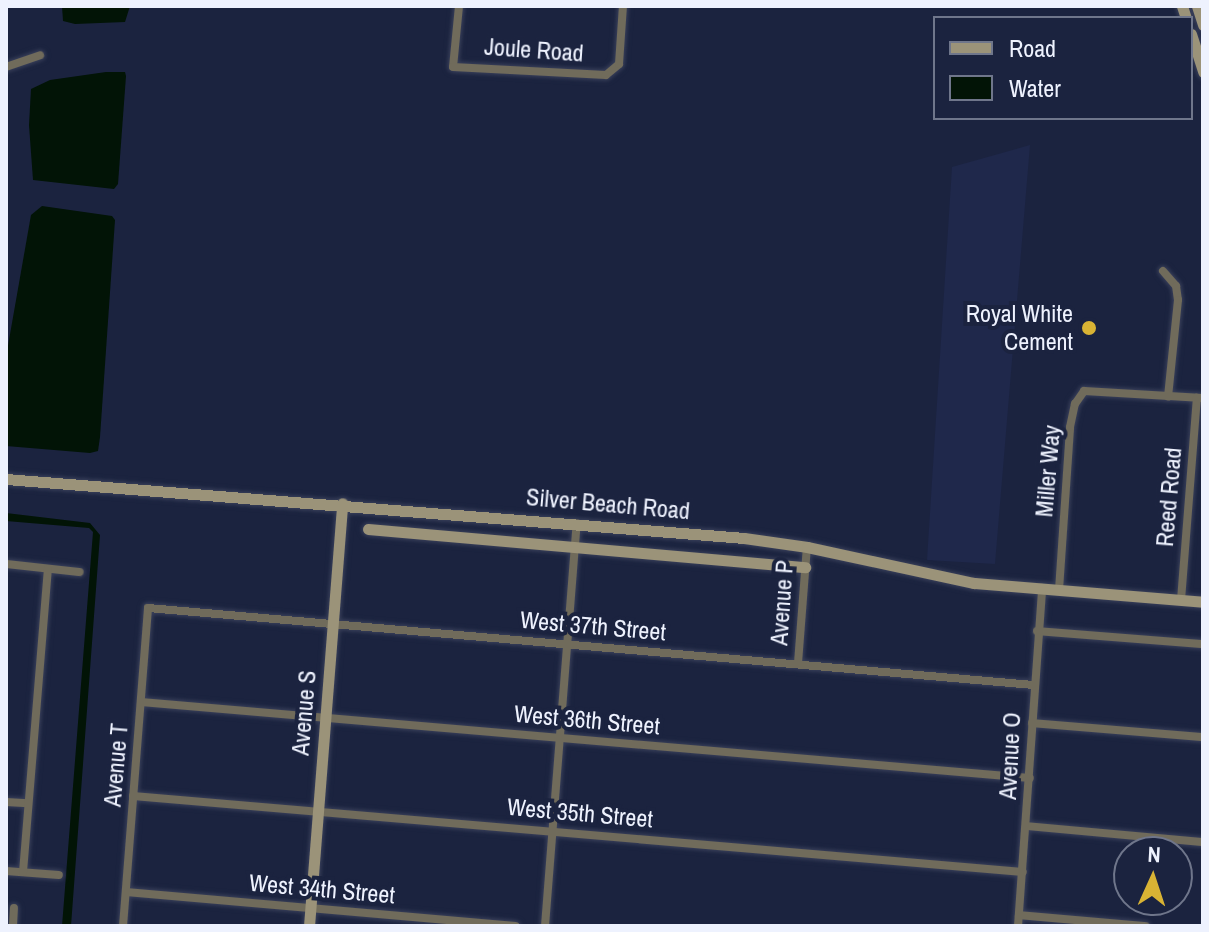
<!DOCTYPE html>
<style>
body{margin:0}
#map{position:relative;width:1209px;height:932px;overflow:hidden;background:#1b233f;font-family:"Archivo Narrow",sans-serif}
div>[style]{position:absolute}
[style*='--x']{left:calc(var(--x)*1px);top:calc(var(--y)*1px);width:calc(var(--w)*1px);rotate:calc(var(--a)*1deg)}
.built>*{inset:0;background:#1f284b}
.water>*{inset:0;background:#021406}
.roads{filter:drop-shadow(0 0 2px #39405a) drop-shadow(0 0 2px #39405a)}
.street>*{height:8px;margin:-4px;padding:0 4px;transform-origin:4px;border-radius:4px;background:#706b5b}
.secondary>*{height:11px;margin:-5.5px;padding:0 5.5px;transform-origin:5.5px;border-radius:5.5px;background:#9b9379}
.dots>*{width:22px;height:22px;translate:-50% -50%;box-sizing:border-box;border:4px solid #1b233f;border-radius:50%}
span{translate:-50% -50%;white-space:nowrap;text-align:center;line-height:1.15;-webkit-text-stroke:8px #1b233f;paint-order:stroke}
.street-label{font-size:24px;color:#eef2fe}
.poi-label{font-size:24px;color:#eef2fe}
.right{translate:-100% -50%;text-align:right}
.frame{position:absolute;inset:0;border:8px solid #eef2fe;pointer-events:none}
.legend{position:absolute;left:933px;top:16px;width:260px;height:104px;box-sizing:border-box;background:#1b233f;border:2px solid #6f768b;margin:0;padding:10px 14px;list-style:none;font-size:24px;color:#eef2fe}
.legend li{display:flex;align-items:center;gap:16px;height:40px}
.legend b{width:40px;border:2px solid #6f768b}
.north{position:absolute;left:1113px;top:836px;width:80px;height:80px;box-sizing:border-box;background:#1b233f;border:2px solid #6f768b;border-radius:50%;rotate:3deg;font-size:22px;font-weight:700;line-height:32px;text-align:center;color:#eef2fe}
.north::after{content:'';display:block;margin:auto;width:28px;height:36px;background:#d9b334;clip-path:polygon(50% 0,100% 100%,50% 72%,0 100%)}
</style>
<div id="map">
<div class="built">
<i style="clip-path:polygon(1030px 145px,995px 564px,927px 560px,952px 167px)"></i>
</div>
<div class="water">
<i style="clip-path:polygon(62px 6px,130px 6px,125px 22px,75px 24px,63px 21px)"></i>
<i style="clip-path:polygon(106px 72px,125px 72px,126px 76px,118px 184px,114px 189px,33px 180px,29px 125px,31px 89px,50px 80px)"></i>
<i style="clip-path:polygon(42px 206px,112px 216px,115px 220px,100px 437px,98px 451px,90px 453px,6px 446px,6px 357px,31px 215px)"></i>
<i style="clip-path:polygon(6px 513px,90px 523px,100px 535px,71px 926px,62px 926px,93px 532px,89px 528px,6px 521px)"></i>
</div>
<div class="roads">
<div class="street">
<i style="--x:459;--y:6;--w:61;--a:95.6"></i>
<i style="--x:453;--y:67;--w:153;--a:3"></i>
<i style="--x:606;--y:75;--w:17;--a:-40"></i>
<i style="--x:619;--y:64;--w:58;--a:-86.1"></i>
<i style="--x:6;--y:67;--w:36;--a:-19"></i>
<i style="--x:1163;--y:271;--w:20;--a:49"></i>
<i style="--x:1176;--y:286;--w:14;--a:82"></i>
<i style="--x:1178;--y:300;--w:97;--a:95.9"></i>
<i style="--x:6;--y:564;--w:74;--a:6.2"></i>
<i style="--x:1059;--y:590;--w:163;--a:-86.1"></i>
<i style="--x:1070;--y:427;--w:24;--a:-78"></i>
<i style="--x:1075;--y:404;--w:16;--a:-55"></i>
<i style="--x:1084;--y:391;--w:119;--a:3.4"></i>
<i style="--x:1181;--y:600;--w:203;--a:-85.5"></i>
<i style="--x:1037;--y:631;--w:167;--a:4.5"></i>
<i style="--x:798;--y:663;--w:116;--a:-85.6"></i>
<i style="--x:141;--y:702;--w:892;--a:4.89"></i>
<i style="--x:1032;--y:723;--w:172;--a:4.7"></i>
<i style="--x:133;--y:796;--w:893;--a:4.88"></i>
<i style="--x:6;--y:802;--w:22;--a:3"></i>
<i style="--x:1026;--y:826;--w:178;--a:5.2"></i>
<i style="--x:6;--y:871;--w:53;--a:4.3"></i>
<i style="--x:23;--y:872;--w:304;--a:-85.3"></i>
<i style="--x:126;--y:892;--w:391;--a:5"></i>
<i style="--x:1019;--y:915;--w:127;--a:5"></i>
<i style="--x:13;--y:926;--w:18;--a:-87"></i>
<i style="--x:123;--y:926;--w:319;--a:-85.5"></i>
<i style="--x:148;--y:608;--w:889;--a:4.97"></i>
<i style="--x:545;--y:926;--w:404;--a:-85.5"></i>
<i style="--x:1018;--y:926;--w:339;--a:-85.9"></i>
</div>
<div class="secondary">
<i style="--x:1182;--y:6;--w:13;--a:72"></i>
<i style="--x:1197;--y:6;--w:20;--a:72"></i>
<i style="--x:1191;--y:34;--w:40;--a:72"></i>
<i style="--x:6;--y:479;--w:740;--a:4.57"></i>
<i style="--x:744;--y:538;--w:64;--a:8.1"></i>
<i style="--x:807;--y:547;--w:171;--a:12.2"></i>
<i style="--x:974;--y:583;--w:230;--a:4.7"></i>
<i style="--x:368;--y:529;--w:439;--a:5"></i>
<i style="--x:309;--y:926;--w:424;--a:-85.5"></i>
</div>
</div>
<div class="dots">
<i style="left:1089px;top:328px;background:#d9b334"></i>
</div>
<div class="street-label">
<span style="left:534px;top:50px;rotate:4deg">Joule Road</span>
<span style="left:1048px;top:471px;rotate:-85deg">Miller Way</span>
<span style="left:1169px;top:497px;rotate:-85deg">Reed Road</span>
<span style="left:608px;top:504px;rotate:5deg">Silver Beach Road</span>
<span style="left:782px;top:603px;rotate:-86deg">Avenue P</span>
<span style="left:593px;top:626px;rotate:5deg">West 37th Street</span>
<span style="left:304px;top:713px;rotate:-85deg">Avenue S</span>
<span style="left:587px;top:720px;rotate:5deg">West 36th Street</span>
<span style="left:1010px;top:756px;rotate:-87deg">Avenue O</span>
<span style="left:116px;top:765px;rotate:-85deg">Avenue T</span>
<span style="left:580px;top:813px;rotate:5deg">West 35th Street</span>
<span style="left:322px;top:889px;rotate:5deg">West 34th Street</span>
</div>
<div class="poi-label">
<span class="right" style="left:1073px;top:328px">Royal White<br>Cement</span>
</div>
<div class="frame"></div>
<ul class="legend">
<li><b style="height:10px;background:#9b9379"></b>Road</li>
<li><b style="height:22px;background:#021406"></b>Water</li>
</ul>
<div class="north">N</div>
</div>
